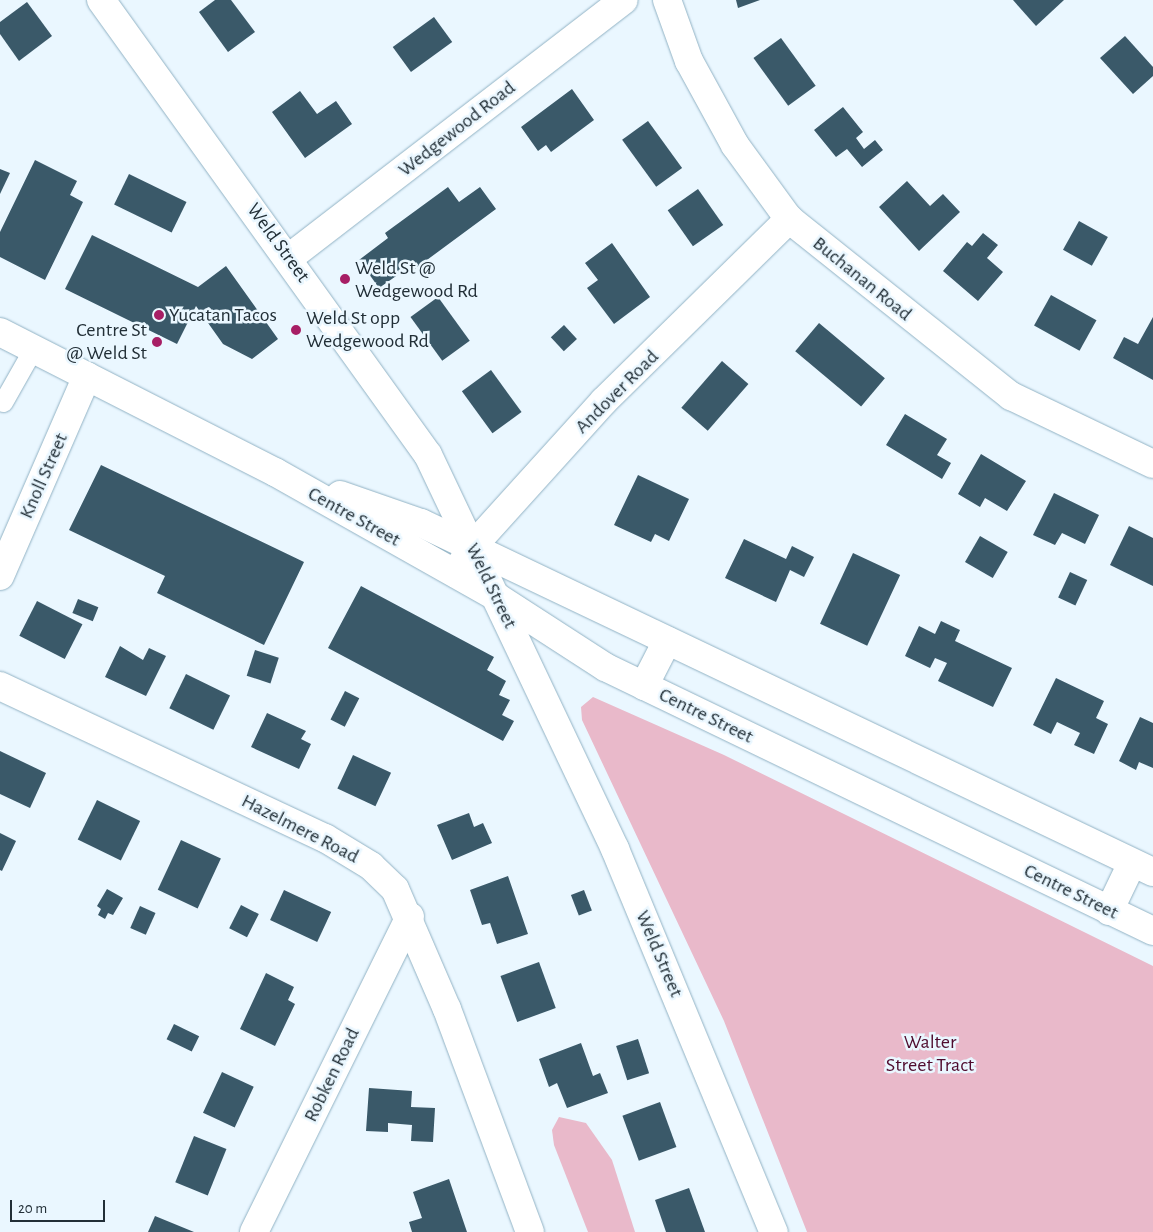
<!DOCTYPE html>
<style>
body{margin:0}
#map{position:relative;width:1153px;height:1232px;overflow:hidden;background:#eaf7ff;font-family:"Alegreya Sans",sans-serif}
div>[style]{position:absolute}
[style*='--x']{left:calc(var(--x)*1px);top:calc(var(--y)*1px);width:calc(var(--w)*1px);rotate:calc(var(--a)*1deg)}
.green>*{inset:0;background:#e9b9ca}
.building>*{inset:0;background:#3a5969;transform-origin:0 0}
.roads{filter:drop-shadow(0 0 1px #91b2c4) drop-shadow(0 0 1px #91b2c4)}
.service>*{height:19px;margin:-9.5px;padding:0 9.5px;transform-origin:9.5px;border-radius:9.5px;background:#fff}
.minor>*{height:28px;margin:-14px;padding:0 14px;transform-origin:14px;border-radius:14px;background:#fff}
.tertiary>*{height:28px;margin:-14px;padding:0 14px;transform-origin:14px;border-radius:14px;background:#fff}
.secondary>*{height:28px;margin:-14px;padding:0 14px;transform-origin:14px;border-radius:14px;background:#fff}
.dots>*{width:14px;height:14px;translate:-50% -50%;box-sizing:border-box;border:2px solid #eaf7ff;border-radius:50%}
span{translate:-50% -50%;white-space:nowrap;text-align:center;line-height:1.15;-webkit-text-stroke:5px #eaf7ff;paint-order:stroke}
.street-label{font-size:20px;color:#222f37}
.poi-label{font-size:20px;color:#222f37}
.left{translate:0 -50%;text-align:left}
.right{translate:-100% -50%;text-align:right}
.park-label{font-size:20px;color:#4f0b2e}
.scale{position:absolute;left:10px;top:1200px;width:95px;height:22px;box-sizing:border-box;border:2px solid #222f37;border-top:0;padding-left:6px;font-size:15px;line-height:18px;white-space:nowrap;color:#222f37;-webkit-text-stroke:4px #eaf7ff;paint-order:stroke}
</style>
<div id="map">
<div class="green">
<i style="clip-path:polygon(593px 697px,724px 755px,1153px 966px,1153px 1232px,807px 1232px,724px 1021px,582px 720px,581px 707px)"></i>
<i style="clip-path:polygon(559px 1117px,586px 1123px,612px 1160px,635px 1232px,588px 1232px,554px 1145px,552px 1130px)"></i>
</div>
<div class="building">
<i style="clip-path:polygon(215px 0,231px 0,255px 32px,228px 52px,199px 12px)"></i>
<i style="clip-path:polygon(736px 0,760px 0,738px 8px)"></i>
<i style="clip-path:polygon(1013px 0,1064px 0,1036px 26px)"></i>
<i style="clip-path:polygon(27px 2px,52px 36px,19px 61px,0 34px,0 22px)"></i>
<i style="left:434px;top:17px;width:31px;height:51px;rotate:54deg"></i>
<i style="clip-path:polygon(1125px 36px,1153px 67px,1153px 76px,1133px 94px,1100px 58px)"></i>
<i style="left:781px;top:38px;width:59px;height:34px;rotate:54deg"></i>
<i style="clip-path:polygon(572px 89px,594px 120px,551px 152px,546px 145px,538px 151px,521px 127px)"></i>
<i style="clip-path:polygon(300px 91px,317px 114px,336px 101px,352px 124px,305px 158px,272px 112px)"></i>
<i style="clip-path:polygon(843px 107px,863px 132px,856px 138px,864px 149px,875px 140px,883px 150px,862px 167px,847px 149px,836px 157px,814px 130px)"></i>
<i style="left:648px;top:121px;width:58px;height:32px;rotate:54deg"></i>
<i style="clip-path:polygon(35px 160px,77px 181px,70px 195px,83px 202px,45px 280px,0 257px,0 232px)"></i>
<i style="clip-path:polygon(0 169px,10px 173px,0 194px)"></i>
<i style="left:129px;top:174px;width:64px;height:34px;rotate:26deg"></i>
<i style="clip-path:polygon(907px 181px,930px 206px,943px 194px,960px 212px,919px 251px,879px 207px)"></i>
<i style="clip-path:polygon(448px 187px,459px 202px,480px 187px,496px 209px,412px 271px,409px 267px,379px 288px,359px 260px,388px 238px,385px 233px)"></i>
<i style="left:698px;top:189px;width:44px;height:37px;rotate:55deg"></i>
<i style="left:1079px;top:221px;width:33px;height:33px;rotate:29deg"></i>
<i style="clip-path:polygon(983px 233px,998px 245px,987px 258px,1003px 272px,978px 301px,943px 271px,967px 242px,972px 246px)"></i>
<i style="clip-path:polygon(92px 235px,198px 287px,226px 266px,278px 339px,252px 359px,223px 344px,196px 306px,177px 344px,65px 289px)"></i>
<i style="clip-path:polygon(612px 243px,650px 297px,614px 324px,587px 288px,598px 280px,585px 263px)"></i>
<i style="left:1051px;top:295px;width:52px;height:35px;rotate:29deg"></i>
<i style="left:438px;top:297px;width:54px;height:34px;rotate:54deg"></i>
<i style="clip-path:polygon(1153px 317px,1153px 380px,1113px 358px,1124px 337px,1138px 344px)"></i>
<i style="left:819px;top:323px;width:86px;height:37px;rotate:40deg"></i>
<i style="left:564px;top:325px;width:19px;height:18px;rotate:47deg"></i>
<i style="left:722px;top:361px;width:35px;height:62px;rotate:41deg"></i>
<i style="left:491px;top:370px;width:52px;height:36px;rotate:54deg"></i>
<i style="clip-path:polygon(905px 414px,947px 439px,937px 455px,951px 463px,942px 479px,886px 445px)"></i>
<i style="clip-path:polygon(981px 454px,1026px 481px,1007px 511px,985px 498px,980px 507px,958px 494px)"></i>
<i style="clip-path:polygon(101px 465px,304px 562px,264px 645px,157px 593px,165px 576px,69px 530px)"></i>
<i style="clip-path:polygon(638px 475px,689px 499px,669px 541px,655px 534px,651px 542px,614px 525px)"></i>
<i style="clip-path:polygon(1054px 493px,1099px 515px,1085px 544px,1062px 533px,1055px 545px,1033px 535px)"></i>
<i style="clip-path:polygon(1129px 526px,1153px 538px,1153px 586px,1110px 565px)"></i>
<i style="left:980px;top:536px;width:32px;height:30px;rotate:30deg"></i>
<i style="clip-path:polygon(744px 539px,786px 559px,792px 546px,814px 557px,804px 577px,790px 570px,776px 602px,725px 578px)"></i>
<i style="left:853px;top:553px;width:52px;height:78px;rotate:25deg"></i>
<i style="left:1070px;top:572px;width:19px;height:28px;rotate:25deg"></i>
<i style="clip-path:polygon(361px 586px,494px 657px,487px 670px,506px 681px,499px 695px,510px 700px,502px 715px,514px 721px,503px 741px,328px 648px)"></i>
<i style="left:78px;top:599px;width:22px;height:15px;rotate:22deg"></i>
<i style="left:37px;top:601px;width:51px;height:39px;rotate:27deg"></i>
<i style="clip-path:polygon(941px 621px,960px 630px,955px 641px,1012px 668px,993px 707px,938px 681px,947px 663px,935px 658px,930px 668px,905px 656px,919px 626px,935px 634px)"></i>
<i style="clip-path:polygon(120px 646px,143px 660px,149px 648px,166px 656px,146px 696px,105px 677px)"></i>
<i style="left:255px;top:650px;width:25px;height:27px;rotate:18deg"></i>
<i style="left:186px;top:674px;width:49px;height:38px;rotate:26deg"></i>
<i style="clip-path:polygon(1056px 678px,1104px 701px,1096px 718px,1108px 724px,1094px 754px,1074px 745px,1080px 733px,1057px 722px,1051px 734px,1033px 725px)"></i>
<i style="left:345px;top:691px;width:16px;height:32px;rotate:27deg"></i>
<i style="clip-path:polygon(267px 713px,306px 731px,301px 739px,311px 744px,299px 769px,251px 747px)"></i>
<i style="clip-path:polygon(1140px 717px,1153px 723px,1153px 768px,1139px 762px,1136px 770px,1119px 761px)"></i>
<i style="clip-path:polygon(0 751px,46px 773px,30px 808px,0 794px)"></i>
<i style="left:353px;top:755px;width:42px;height:37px;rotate:25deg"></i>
<i style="left:97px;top:800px;width:48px;height:44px;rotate:26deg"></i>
<i style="clip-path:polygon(469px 813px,474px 827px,483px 823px,492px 843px,452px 860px,437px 825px)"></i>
<i style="clip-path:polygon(0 833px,16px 841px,2px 871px,0 870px)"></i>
<i style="left:181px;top:840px;width:44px;height:55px;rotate:25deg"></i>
<i style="clip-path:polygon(508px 876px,528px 934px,497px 944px,490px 923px,482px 925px,470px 890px)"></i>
<i style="clip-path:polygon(107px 889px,123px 898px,113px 915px,108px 913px,105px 919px,98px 915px,101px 909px,97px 906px)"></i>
<i style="left:284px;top:890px;width:52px;height:33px;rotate:25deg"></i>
<i style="left:584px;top:890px;width:22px;height:14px;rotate:69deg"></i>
<i style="left:241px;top:905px;width:20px;height:26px;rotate:27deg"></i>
<i style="left:140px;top:906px;width:17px;height:24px;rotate:24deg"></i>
<i style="left:539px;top:962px;width:49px;height:41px;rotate:70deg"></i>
<i style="clip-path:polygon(266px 973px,294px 987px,288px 1000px,295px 1004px,275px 1046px,240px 1029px)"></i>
<i style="left:174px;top:1024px;width:28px;height:17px;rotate:26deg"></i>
<i style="left:638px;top:1039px;width:36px;height:23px;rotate:72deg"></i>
<i style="clip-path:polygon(581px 1043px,593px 1076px,600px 1073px,608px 1093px,567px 1108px,557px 1083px,549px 1087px,539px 1059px)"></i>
<i style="left:222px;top:1072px;width:35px;height:45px;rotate:25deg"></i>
<i style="clip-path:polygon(369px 1088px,412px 1091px,411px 1107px,435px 1108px,433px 1142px,411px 1141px,412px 1125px,388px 1123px,388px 1132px,366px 1131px)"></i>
<i style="left:660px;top:1102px;width:48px;height:40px;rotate:70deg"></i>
<i style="left:194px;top:1136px;width:35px;height:50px;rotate:22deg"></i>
<i style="clip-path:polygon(449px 1179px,467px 1232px,412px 1232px,409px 1222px,422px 1218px,413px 1192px)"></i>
<i style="clip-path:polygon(689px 1188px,705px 1232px,666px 1232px,655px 1200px)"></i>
<i style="clip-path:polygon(155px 1216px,194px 1232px,148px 1232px)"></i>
</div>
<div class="roads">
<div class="service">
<i style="--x:3;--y:402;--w:61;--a:-60.5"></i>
</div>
<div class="minor">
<i style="--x:667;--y:0;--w:65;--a:70.2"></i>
<i style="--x:689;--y:61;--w:96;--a:61.3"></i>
<i style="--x:735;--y:145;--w:92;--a:53.9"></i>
<i style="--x:789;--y:219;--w:284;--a:38.6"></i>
<i style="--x:1011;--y:396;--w:157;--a:25.6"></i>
<i style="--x:290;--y:257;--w:421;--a:-37.6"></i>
<i style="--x:460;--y:566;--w:22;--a:-58"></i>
<i style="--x:472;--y:547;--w:197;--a:-47.9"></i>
<i style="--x:604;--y:401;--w:260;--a:-44.5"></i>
<i style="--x:0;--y:576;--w:218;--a:-66.5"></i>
<i style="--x:0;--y:686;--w:359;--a:25.1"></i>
<i style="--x:325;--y:838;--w:54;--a:31.3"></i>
<i style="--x:371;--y:866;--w:33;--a:44"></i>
<i style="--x:395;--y:889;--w:131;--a:66.6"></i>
<i style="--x:447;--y:1009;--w:238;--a:69.6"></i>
<i style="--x:254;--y:1232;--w:352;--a:-63.7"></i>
</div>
<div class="tertiary">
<i style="--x:101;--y:0;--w:560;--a:54.3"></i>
<i style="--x:428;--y:455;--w:436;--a:64.6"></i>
<i style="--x:615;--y:849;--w:415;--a:67.5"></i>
</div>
<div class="secondary">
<i style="--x:0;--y:332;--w:309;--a:27"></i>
<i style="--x:275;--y:472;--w:255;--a:29.4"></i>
<i style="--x:497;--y:597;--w:129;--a:32.9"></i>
<i style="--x:605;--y:667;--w:608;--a:25.72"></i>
<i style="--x:340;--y:495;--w:86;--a:19.1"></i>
<i style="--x:421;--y:523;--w:811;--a:25.49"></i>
<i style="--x:644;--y:686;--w:51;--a:-62.9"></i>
<i style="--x:1109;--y:911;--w:53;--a:-64.4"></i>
</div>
</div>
<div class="dots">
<i style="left:345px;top:279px;background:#a71e65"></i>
<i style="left:159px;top:315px;background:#a71e65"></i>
<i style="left:296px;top:330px;background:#a71e65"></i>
<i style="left:157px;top:342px;background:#a71e65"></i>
</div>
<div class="street-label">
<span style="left:457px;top:129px;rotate:-38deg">Wedgewood Road</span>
<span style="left:278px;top:243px;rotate:54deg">Weld Street</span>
<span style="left:862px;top:279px;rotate:39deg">Buchanan Road</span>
<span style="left:617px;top:392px;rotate:-45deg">Andover Road</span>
<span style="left:44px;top:476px;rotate:-66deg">Knoll Street</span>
<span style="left:354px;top:517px;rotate:29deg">Centre Street</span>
<span style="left:491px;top:586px;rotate:64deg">Weld Street</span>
<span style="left:706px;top:716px;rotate:26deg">Centre Street</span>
<span style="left:300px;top:829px;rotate:27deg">Hazelmere Road</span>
<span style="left:1071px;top:892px;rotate:26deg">Centre Street</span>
<span style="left:659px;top:954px;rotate:67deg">Weld Street</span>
<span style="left:332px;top:1075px;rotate:-64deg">Robken Road</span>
</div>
<div class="poi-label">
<span class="left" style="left:355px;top:280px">Weld St @<br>Wedgewood Rd</span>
<span class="left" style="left:169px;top:315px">Yucatan Tacos</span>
<span class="left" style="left:306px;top:330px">Weld St opp<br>Wedgewood Rd</span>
<span class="right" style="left:147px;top:342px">Centre St<br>@ Weld St</span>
</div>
<div class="park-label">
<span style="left:930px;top:1054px">Walter<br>Street Tract</span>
</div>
<div class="scale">20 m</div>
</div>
